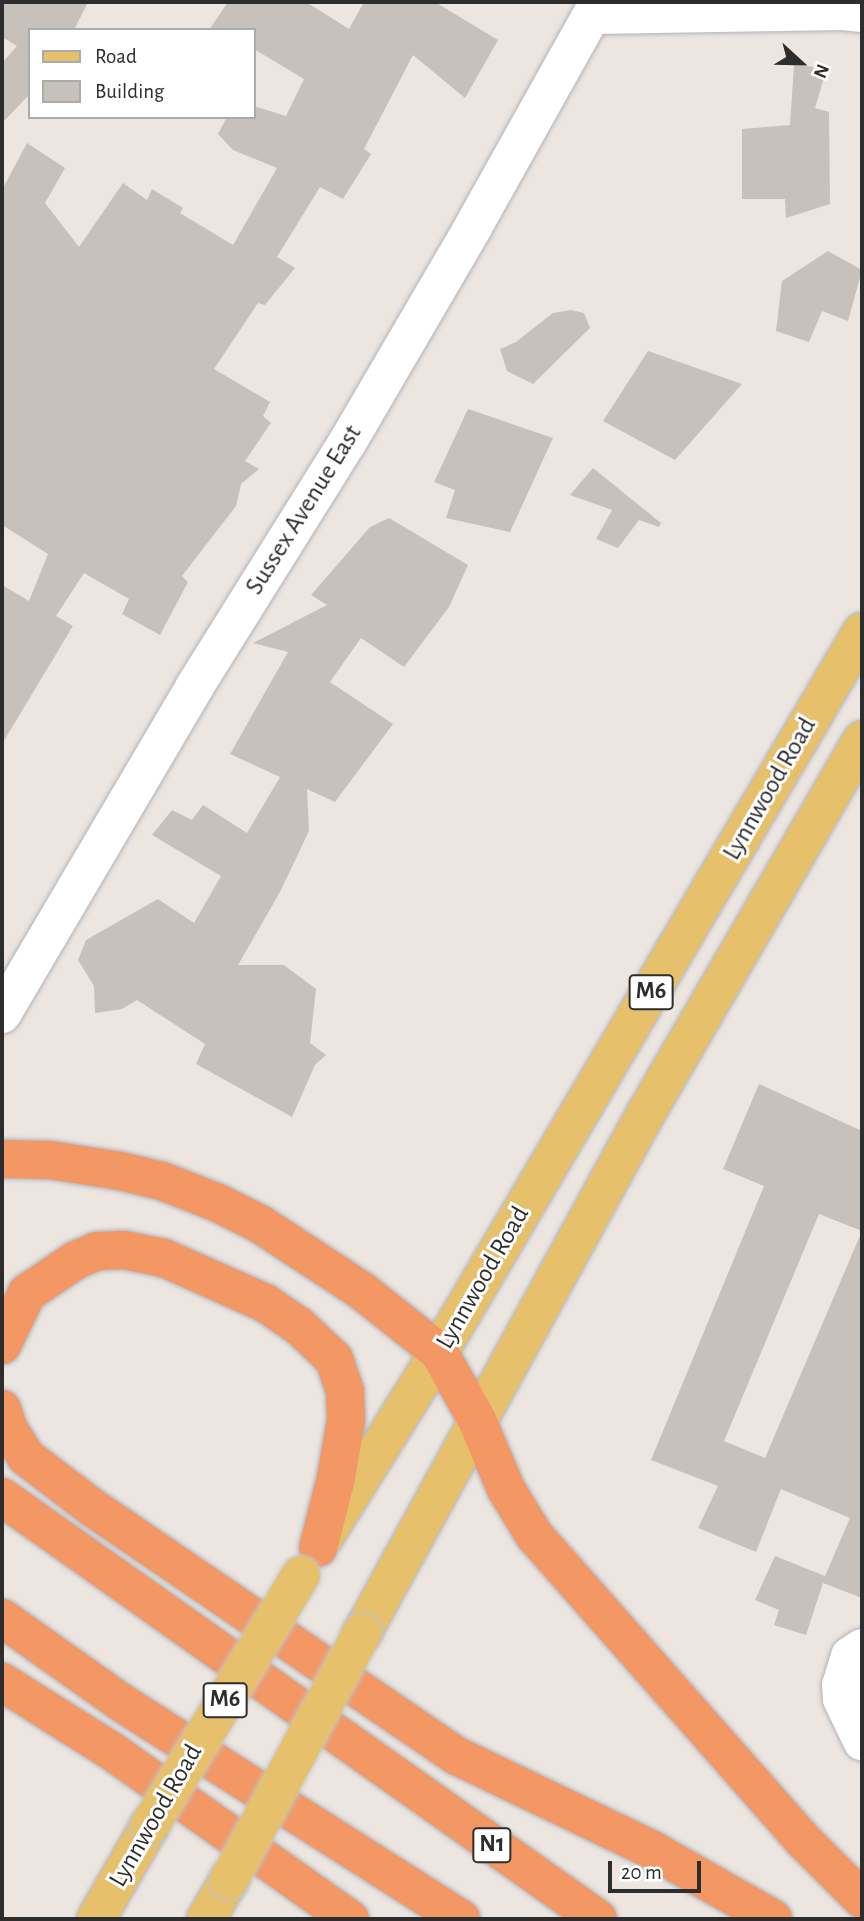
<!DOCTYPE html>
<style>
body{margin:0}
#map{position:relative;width:864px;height:1921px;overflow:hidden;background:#ede6e0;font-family:"Alegreya Sans",sans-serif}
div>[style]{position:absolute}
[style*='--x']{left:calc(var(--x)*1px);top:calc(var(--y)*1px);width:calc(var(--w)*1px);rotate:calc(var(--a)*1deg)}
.building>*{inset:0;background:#c6c1bb}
.roads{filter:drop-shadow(0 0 2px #b1b3bc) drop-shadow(0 0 2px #b1b3bc)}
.minor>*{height:38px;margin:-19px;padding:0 19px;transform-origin:19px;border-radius:19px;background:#fff}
.major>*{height:38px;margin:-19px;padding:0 19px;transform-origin:19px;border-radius:19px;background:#e7c06b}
.highway>*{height:38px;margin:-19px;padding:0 19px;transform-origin:19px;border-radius:19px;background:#f39765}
.bridges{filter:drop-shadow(0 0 2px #c4c4c4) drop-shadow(0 0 2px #c4c4c4)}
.major-bridge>*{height:38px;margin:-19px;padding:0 19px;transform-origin:19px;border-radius:19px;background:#e7c06b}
span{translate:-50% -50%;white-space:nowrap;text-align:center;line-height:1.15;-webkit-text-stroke:6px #fff;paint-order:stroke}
.shield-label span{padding:2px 5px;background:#fff;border:2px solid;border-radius:5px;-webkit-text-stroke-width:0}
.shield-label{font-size:24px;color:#2d2d2d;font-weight:700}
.street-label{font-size:26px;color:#2d2d2d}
.frame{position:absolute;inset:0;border:4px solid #2d2d2d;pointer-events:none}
.legend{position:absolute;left:28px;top:28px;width:228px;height:91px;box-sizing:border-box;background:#fff;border:2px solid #ababab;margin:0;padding:9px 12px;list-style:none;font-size:21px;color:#2d2d2d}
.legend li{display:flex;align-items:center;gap:14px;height:35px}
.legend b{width:35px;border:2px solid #ababab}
.north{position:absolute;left:766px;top:28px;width:70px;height:70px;-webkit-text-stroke:5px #fff;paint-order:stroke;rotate:112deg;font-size:19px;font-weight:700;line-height:28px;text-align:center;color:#2d2d2d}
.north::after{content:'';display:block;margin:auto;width:24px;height:32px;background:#2d2d2d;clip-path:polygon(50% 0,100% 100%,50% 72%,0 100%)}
.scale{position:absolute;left:608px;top:1861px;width:93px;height:32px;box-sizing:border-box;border:4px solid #2d2d2d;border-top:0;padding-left:9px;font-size:21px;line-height:24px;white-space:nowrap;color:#2d2d2d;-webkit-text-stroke:5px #fff;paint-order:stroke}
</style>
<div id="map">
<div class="building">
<i style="clip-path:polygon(2px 2px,88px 2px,74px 30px,30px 30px,30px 94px,2px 123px,2px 63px,17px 46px,2px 37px)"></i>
<i style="clip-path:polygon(228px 2px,306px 2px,349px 29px,364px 2px,435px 2px,498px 40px,465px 98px,413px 55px,364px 149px,371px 154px,343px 199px,320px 187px,277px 257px,295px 268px,265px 305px,258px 303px,214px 369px,270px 402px,263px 416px,271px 423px,245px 461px,259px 469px,241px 484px,236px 506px,182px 576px,188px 582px,160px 635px,122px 614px,129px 599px,84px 573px,56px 616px,73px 626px,2px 744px,2px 585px,29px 601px,48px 554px,2px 525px,2px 190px,27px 143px,65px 168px,45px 203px,79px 247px,123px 183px,147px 200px,152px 189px,183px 208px,180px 213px,233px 245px,277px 168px,233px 150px,218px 134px,227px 117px,254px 117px,254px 106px,286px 116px,304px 79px,254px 49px,254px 30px,209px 30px)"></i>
<i style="clip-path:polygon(794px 65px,827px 68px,815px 108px,829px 112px,830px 204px,786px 218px,785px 199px,742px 199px,742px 129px,790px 125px)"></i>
<i style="clip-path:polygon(828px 251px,862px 270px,848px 321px,822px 311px,809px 342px,776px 331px,782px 281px)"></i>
<i style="clip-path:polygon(571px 310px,584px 313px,590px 328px,533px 384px,507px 371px,500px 349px,516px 342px,553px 313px)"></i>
<i style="clip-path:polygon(648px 351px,742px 384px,675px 460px,603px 421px)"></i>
<i style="clip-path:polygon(468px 409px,553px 438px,510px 532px,446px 518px,455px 490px,434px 482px)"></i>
<i style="clip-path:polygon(593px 468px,661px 523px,659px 527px,639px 520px,618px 548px,596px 539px,612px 510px,570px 495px)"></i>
<i style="clip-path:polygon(389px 518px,468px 565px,449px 607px,404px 667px,361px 638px,330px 682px,393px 724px,335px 802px,307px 789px,309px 831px,280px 892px,238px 965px,284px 965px,316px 989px,310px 1043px,326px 1055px,315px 1065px,292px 1117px,196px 1064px,205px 1044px,137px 1000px,122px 1009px,95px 1013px,94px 986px,78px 960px,86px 940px,158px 899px,194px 923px,221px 876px,152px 835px,172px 810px,192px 820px,203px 805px,247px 833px,280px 777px,230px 754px,288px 652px,253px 643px,327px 605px,311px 595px,370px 527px)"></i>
<i style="clip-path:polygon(evenodd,759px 1084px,862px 1131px,862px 1598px,823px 1583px,806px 1635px,774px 1625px,779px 1610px,755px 1600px,775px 1556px,825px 1576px,850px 1518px,781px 1489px,756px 1552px,698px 1528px,718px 1486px,651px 1460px,764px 1186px,723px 1169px,759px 1084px,819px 1214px,862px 1231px,765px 1458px,724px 1441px,819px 1214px)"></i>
</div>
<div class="roads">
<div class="minor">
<i style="--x:593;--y:15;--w:250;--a:-0.9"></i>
<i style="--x:843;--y:11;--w:19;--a:6"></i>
<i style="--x:2;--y:1014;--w:381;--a:-59.5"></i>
<i style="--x:195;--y:686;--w:287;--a:-58"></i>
<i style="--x:347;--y:443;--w:250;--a:-59.7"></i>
<i style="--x:473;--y:227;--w:258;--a:-60.8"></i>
<i style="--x:862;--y:1648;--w:14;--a:146"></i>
<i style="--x:850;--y:1656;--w:30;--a:107"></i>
<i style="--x:841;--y:1685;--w:14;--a:86"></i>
<i style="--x:842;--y:1699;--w:47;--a:64.5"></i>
</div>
<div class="major">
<i style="--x:324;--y:1537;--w:218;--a:-58.1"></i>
<i style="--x:439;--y:1352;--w:835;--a:-59.57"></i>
<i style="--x:362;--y:1633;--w:592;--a:-61.36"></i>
<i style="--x:646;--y:1113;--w:431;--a:-59.9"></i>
<i style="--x:96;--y:1919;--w:108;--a:-60.1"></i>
<i style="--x:206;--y:1919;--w:45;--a:-59.5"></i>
</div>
<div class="highway">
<i style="--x:2;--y:1159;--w:48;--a:1.2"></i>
<i style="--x:50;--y:1160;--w:71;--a:8.9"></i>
<i style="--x:120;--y:1171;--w:43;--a:13.4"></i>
<i style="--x:162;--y:1181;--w:60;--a:21.4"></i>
<i style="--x:218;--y:1203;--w:47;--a:26.6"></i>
<i style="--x:260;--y:1224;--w:122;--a:33.3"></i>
<i style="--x:362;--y:1291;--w:98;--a:38.4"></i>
<i style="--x:439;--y:1352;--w:78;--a:60.8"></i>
<i style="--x:477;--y:1420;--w:75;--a:67.2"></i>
<i style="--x:506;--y:1489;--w:54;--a:58.7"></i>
<i style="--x:534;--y:1535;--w:405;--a:48.6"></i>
<i style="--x:802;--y:1839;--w:85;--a:45"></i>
<i style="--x:2;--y:1345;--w:58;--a:-64.3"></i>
<i style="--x:27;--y:1293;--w:59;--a:-34"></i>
<i style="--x:76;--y:1260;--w:23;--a:-23"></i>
<i style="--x:97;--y:1251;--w:27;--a:-2"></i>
<i style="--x:124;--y:1250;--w:41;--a:11.3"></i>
<i style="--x:164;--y:1258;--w:111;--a:24"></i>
<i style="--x:265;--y:1303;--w:41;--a:34.1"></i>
<i style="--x:299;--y:1326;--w:48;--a:43.3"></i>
<i style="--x:334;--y:1359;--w:34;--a:71"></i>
<i style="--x:345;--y:1391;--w:29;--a:88"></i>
<i style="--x:346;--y:1420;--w:59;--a:99.8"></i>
<i style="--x:336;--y:1478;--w:72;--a:104.4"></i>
<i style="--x:2;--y:1409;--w:20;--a:72"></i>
<i style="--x:8;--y:1428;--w:34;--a:58"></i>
<i style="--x:26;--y:1457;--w:84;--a:37.3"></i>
<i style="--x:93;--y:1508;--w:440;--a:34.3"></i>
<i style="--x:457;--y:1756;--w:219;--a:25.7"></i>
<i style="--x:654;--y:1851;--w:137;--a:29.7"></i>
<i style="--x:2;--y:1497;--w:730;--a:35.3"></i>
<i style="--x:2;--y:1618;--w:147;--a:35.3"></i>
<i style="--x:122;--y:1703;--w:402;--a:32.5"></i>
<i style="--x:2;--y:1682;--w:131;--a:32.2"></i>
<i style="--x:113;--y:1752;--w:290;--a:35.2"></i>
</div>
</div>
<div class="bridges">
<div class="major-bridge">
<i style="--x:150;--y:1825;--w:292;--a:-58.9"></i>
<i style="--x:229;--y:1880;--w:281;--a:-61.7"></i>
</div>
</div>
<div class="shield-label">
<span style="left:651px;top:992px">M6</span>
<span style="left:225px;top:1700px">M6</span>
<span style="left:492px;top:1845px">N1</span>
</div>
<div class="street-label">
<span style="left:304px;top:510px;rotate:-58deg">Sussex Avenue East</span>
<span style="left:770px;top:789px;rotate:-60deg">Lynnwood Road</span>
<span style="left:483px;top:1278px;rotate:-60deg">Lynnwood Road</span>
<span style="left:156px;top:1816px;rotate:-60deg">Lynnwood Road</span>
</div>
<div class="frame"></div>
<ul class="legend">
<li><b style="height:9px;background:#e7c06b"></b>Road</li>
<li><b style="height:19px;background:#c6c1bb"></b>Building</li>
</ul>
<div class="north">N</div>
<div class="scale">20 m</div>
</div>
